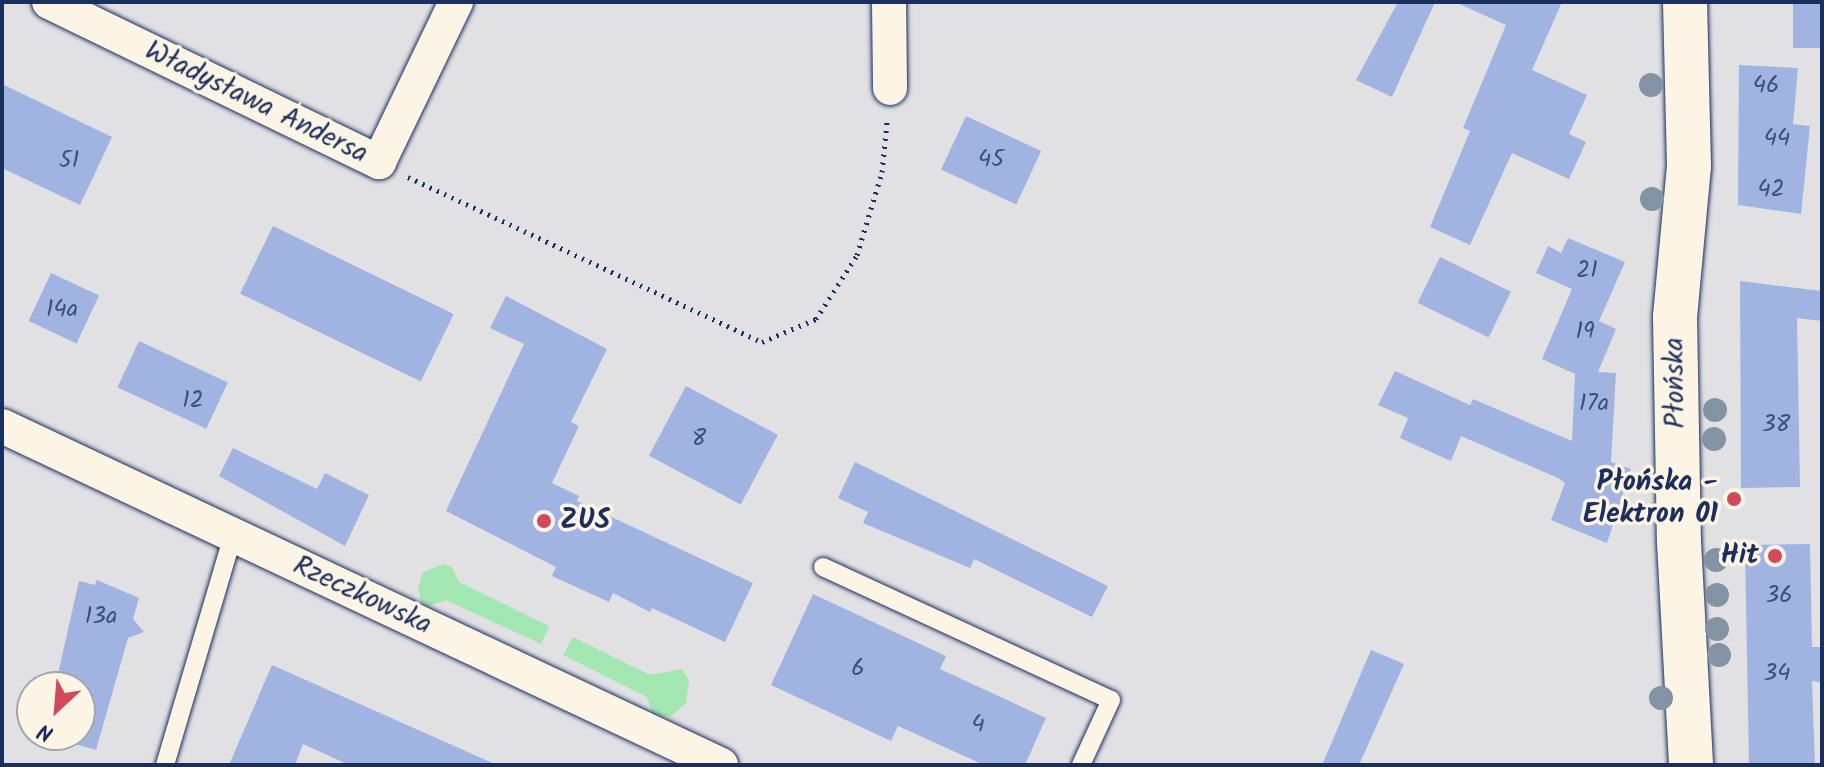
<!DOCTYPE html>
<meta charset="utf-8">
<style>
body{margin:0}
#map{position:relative;width:1824px;height:767px;overflow:hidden;background:#e1e1e4;font-family:Kalam,sans-serif}
div>[style]{position:absolute}
[style*='--x']{left:calc(var(--x)*1px);top:calc(var(--y)*1px);width:calc(var(--w)*1px);rotate:calc(var(--a)*1deg)}
.green>*{inset:0;background:#a2e6b1}
.building>*{inset:0;background:#a1b3e1;transform-origin:0 0}
.path>*{height:5px;margin-top:-2.5px;transform-origin:0;background:repeating-linear-gradient(90deg,#1b2f5e 0 2px,transparent 0 8px)}
.roads{filter:drop-shadow(0 0 2px #1b2f5e) drop-shadow(0 0 2px #1b2f5e)}
.lane>*{height:18px;margin:-9px;padding:0 9px;transform-origin:9px;border-radius:9px;background:#fcf5e5}
.street>*{height:34px;margin:-17px;padding:0 17px;transform-origin:17px;border-radius:17px;background:#fcf5e5}
.secondary>*{height:44px;margin:-22px;padding:0 22px;transform-origin:22px;border-radius:22px;background:#fcf5e5}
.trees>*{width:24px;height:24px;margin:-12px;border-radius:50%;background:#8393a4}
.dots>*{width:22px;height:22px;translate:-50% -50%;box-sizing:border-box;border:4px solid #fcf5e5;border-radius:50%}
span{translate:-50% -50%;white-space:nowrap;text-align:center;line-height:1.15;-webkit-text-stroke:7px #fcf5e5;paint-order:stroke}
.number-label{font-size:24px;color:#3c507f}
.number-label span{-webkit-text-stroke-width:0}
.street-label{font-size:28px;color:#1b2f5e}
.poi-label{font-size:28px;color:#1b2f5e;font-weight:700}
.right{translate:-100% -50%;text-align:right}
.left{translate:0 -50%;text-align:left}
.frame{position:absolute;inset:0;border:4px solid #1b2f5e;pointer-events:none}
.north{position:absolute;left:16px;top:671px;width:80px;height:80px;box-sizing:border-box;background:#fcf5e5;border:2px solid #a2a6af;border-radius:50%;rotate:206deg;font-size:22px;font-weight:700;line-height:32px;text-align:center;color:#1b2f5e}
.north::after{content:'';display:block;margin:auto;width:28px;height:36px;background:#d1495b;clip-path:polygon(50% 0,100% 100%,50% 72%,0 100%)}
</style>
<div id="map">
<div class="green">
<i style="clip-path:polygon(444px 564px,452px 567px,459px 582px,549px 626px,541px 644px,446px 600px,429px 606px,421px 602px,418px 588px,423px 572px)"></i>
<i style="clip-path:polygon(573px 637px,650px 675px,682px 669px,689px 681px,686px 703px,670px 717px,653px 714px,647px 697px,563px 655px)"></i>
</div>
<div class="building">
<i style="clip-path:polygon(1398px 2px,1435px 2px,1392px 97px,1356px 80px)"></i>
<i style="clip-path:polygon(1455px 2px,1562px 2px,1532px 70px,1587px 95px,1569px 134px,1586px 142px,1569px 179px,1512px 153px,1470px 245px,1430px 227px,1470px 131px,1463px 128px,1506px 25px)"></i>
<i style="left:1822px;top:2px;width:46px;height:29px;rotate:90deg"></i>
<i style="clip-path:polygon(1739px 65px,1798px 68px,1793px 124px,1810px 126px,1801px 214px,1738px 205px)"></i>
<i style="clip-path:polygon(2px 84px,112px 137px,80px 205px,2px 168px)"></i>
<i style="left:966px;top:116px;width:83px;height:59px;rotate:25deg"></i>
<i style="left:273px;top:226px;width:201px;height:75px;rotate:26deg"></i>
<i style="clip-path:polygon(1568px 238px,1625px 262px,1599px 321px,1616px 329px,1598px 372px,1616px 373px,1611px 462px,1631px 469px,1607px 543px,1551px 520px,1565px 483px,1558px 478px,1461px 436px,1451px 461px,1400px 438px,1408px 418px,1378px 405px,1395px 371px,1470px 405px,1473px 399px,1572px 441px,1575px 374px,1542px 359px,1572px 289px,1536px 273px,1548px 246px,1561px 253px)"></i>
<i style="left:1440px;top:257px;width:79px;height:51px;rotate:26deg"></i>
<i style="left:51px;top:273px;width:53px;height:53px;rotate:25deg"></i>
<i style="clip-path:polygon(1740px 281px,1822px 291px,1822px 321px,1797px 318px,1800px 487px,1741px 488px)"></i>
<i style="clip-path:polygon(506px 296px,607px 349px,571px 422px,579px 426px,552px 483px,579px 496px,577px 501px,753px 583px,725px 642px,652px 608px,650px 612px,613px 593px,609px 602px,552px 576px,556px 567px,446px 511px,524px 344px,490px 328px)"></i>
<i style="left:139px;top:341px;width:98px;height:51px;rotate:25deg"></i>
<i style="left:686px;top:386px;width:104px;height:79px;rotate:28deg"></i>
<i style="clip-path:polygon(233px 448px,317px 489px,325px 473px,369px 495px,345px 546px,219px 476px)"></i>
<i style="clip-path:polygon(855px 462px,1108px 586px,1092px 617px,974px 559px,970px 568px,863px 523px,868px 512px,838px 498px)"></i>
<i style="clip-path:polygon(1810px 544px,1812px 647px,1822px 647px,1820px 682px,1812px 681px,1815px 765px,1749px 765px,1745px 545px)"></i>
<i style="clip-path:polygon(97px 580px,139px 598px,133px 619px,144px 632px,128px 638px,96px 750px,48px 736px,80px 735px,80px 687px,55px 687px,79px 581px,95px 585px)"></i>
<i style="clip-path:polygon(813px 594px,946px 656px,940px 669px,1046px 718px,1025px 765px,984px 765px,898px 726px,891px 741px,771px 685px)"></i>
<i style="clip-path:polygon(1371px 650px,1404px 664px,1359px 765px,1322px 765px)"></i>
<i style="clip-path:polygon(272px 665px,497px 765px,349px 765px,303px 744px,295px 765px,229px 765px)"></i>
</div>
<div class="path">
<i style="--x:408;--y:177;--w:391;--a:25"></i>
<i style="--x:762;--y:342;--w:59;--a:-23.1"></i>
<i style="--x:816;--y:319;--w:76;--a:-57.4"></i>
<i style="--x:857;--y:255;--w:87;--a:-73.2"></i>
<i style="--x:882;--y:172;--w:50;--a:-84.3"></i>
</div>
<div class="roads">
<div class="lane">
<i style="--x:823;--y:567;--w:317;--a:24.8"></i>
<i style="--x:1111;--y:700;--w:72;--a:114.8"></i>
<i style="--x:165;--y:765;--w:240;--a:-73.5"></i>
</div>
<div class="street">
<i style="--x:49;--y:2;--w:367;--a:25.9"></i>
<i style="--x:379;--y:162;--w:178;--a:-64.3"></i>
<i style="--x:889;--y:2;--w:86;--a:89.3"></i>
<i style="--x:2;--y:426;--w:795;--a:25.24"></i>
</div>
<div class="secondary">
<i style="--x:1685;--y:2;--w:164;--a:88.6"></i>
<i style="--x:1689;--y:166;--w:152;--a:95.3"></i>
<i style="--x:1675;--y:317;--w:225;--a:89"></i>
<i style="--x:1679;--y:542;--w:223;--a:86.9"></i>
</div>
</div>
<div class="trees">
<i style="left:1651px;top:85px"></i>
<i style="left:1652px;top:199px"></i>
<i style="left:1715px;top:410px"></i>
<i style="left:1714px;top:439px"></i>
<i style="left:1716px;top:560px"></i>
<i style="left:1717px;top:595px"></i>
<i style="left:1717px;top:629px"></i>
<i style="left:1719px;top:655px"></i>
<i style="left:1661px;top:698px"></i>
</div>
<div class="dots">
<i style="left:1734px;top:499px;background:#d1495b"></i>
<i style="left:544px;top:521px;background:#d1495b"></i>
<i style="left:1775px;top:556px;background:#d1495b"></i>
</div>
<div class="number-label">
<span style="left:1766px;top:86px">46</span>
<span style="left:1777px;top:139px">44</span>
<span style="left:991px;top:160px">45</span>
<span style="left:69px;top:161px">51</span>
<span style="left:1771px;top:190px">42</span>
<span style="left:1587px;top:271px">21</span>
<span style="left:62px;top:310px">14a</span>
<span style="left:1585px;top:332px">19</span>
<span style="left:193px;top:401px">12</span>
<span style="left:1594px;top:404px">17a</span>
<span style="left:1776px;top:425px">38</span>
<span style="left:699px;top:439px">8</span>
<span style="left:1779px;top:596px">36</span>
<span style="left:101px;top:617px">13a</span>
<span style="left:858px;top:669px">6</span>
<span style="left:1777px;top:674px">34</span>
<span style="left:978px;top:725px">4</span>
</div>
<div class="street-label">
<span style="left:256px;top:103px;rotate:26deg">Władysława Andersa</span>
<span style="left:1676px;top:383px;rotate:-91deg">Płońska</span>
<span style="left:362px;top:596px;rotate:25deg">Rzeczkowska</span>
</div>
<div class="poi-label">
<span class="right" style="left:1718px;top:499px">Płońska -<br>Elektron 01</span>
<span class="left" style="left:560px;top:521px">ZUS</span>
<span class="right" style="left:1759px;top:556px">Hit</span>
</div>
<div class="frame"></div>
<div class="north">N</div>
</div>
